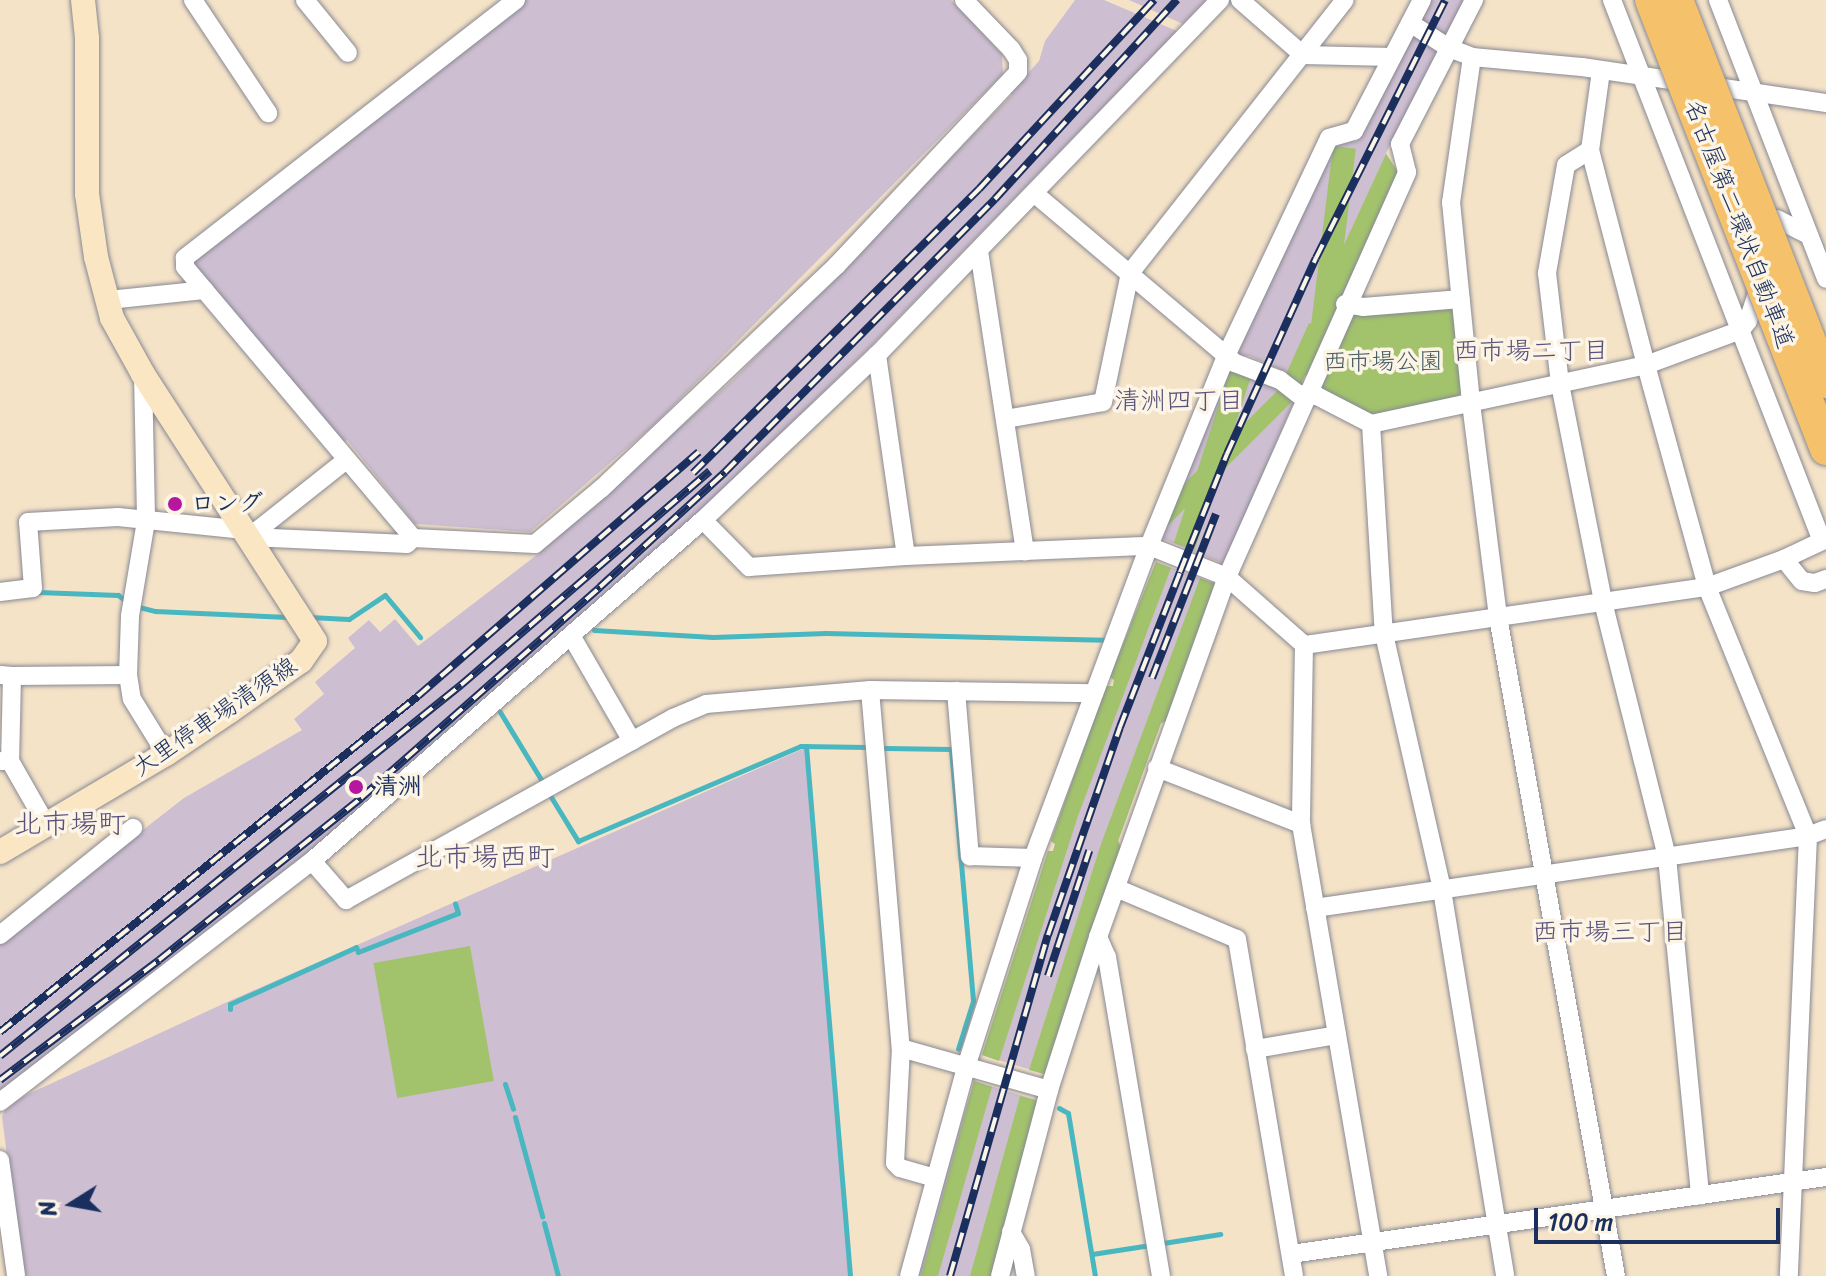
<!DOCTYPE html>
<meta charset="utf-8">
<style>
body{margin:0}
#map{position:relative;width:1826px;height:1276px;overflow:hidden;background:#f5e3c8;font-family:Sriracha,"Klee One",sans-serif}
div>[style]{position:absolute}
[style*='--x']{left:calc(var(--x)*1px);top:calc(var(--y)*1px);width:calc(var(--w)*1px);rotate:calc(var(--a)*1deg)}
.industrial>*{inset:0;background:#cebed1;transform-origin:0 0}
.green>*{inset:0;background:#a2c36c;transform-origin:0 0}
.stream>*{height:5px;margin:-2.5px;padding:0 2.5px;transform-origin:2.5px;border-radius:2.5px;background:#48b7c0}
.roads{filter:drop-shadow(0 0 2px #888993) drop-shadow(0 0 2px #888993)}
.minor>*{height:18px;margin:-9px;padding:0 9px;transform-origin:9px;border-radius:9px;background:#fff}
.secondary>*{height:24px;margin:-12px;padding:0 12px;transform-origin:12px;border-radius:12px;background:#fbe6c4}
.rail>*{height:8px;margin-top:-4px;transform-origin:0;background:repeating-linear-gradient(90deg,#fcf5e5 0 15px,#1b2f5e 0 30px);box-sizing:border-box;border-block:2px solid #1b2f5e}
.bridges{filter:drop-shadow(0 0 2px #888993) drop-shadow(0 0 2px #888993)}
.motorway-bridge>*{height:32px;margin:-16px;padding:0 16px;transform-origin:16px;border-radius:16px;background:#f5c16b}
.dots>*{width:22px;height:22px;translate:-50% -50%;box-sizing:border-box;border:4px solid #fcf5e5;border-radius:50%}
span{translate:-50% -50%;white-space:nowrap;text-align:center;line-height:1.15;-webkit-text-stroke:7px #fcf5e5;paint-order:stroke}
.street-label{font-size:24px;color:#1b2f5e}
.park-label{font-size:24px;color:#445b62}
.poi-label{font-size:24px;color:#1b2f5e;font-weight:700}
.left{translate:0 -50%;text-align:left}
.neighbourhood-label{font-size:26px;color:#5a517b}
.quarter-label{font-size:28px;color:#5a517b}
.north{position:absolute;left:32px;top:1164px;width:80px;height:80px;-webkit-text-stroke:6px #fcf5e5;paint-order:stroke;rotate:259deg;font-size:22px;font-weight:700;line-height:32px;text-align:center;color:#1b2f5e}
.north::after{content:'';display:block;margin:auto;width:28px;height:36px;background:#1b2f5e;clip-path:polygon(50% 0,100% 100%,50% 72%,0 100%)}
.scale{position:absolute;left:1534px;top:1208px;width:246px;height:36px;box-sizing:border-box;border:4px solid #1b2f5e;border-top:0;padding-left:10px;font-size:24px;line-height:28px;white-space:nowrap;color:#1b2f5e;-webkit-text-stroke:6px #fcf5e5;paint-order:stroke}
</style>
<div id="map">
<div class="industrial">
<i style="clip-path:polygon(524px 0,951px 0,1002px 54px,1003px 74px,656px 423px,530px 532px,415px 524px,347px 440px,341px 445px,196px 268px,192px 258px)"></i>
<i style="clip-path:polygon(1075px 0,1104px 0,1177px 31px,869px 348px,680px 531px,295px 864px,0 1095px,0 941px,184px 798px,302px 730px,294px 719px,324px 694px,315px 682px,355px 648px,348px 638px,369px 620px,380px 632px,395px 619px,418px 646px,538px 554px,734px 379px,1012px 95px,1010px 93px,1039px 61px,1045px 41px)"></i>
<i style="clip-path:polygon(1129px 0,1206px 0,1183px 24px)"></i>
<i style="clip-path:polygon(1429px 0,1466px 0,1447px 36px,1418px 19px)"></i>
<i style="clip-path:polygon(1411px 34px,1439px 52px,1386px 153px,1399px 174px,1301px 384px,1284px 371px,1249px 356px,1235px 355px,1333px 146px,1357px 141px)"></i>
<i style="clip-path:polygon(1231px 367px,1280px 384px,1295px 399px,1224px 564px,1161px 538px)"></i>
<i style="clip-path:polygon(1156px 562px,1215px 584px,1215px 592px,1166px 721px,1161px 723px,1118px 841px,1122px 849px,1048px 1075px,982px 1055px,1048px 851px,1053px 851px,1055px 844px,1051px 841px,1106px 686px,1113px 686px,1114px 680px,1110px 677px)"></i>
<i style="clip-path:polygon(805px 748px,849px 1276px,23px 1276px,2px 1117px,5px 1109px,22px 1097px,225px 1003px)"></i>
<i style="left:974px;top:1081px;width:68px;height:202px;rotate:17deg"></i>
</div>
<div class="green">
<i style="left:1333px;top:146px;width:23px;height:231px;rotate:7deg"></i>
<i style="clip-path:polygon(1386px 154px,1399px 174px,1301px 384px,1286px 374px,1309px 323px,1314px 324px,1319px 313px,1314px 310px)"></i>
<i style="clip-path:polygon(1448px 305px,1455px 309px,1462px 391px,1457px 397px,1367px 416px,1321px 389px,1347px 318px,1355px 313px)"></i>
<i style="left:1231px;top:367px;width:22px;height:185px;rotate:18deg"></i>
<i style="left:1282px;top:386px;width:18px;height:186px;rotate:45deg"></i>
<i style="clip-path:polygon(1156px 562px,1171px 568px,1078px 816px,999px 1061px,982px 1055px,1048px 851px,1053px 851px,1055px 844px,1051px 841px,1106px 686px,1113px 686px,1114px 680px,1110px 677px)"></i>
<i style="clip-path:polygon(1200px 578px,1215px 584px,1215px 592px,1166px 721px,1161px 723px,1118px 841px,1122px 849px,1048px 1075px,1029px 1070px,1101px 844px)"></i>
<i style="left:470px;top:946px;width:137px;height:98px;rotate:80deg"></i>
<i style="clip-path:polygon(974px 1081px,992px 1087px,938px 1276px,921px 1276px)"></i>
<i style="clip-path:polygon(1020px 1096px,1039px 1101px,994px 1276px,970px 1276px)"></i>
</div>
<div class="stream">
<i style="--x:38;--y:592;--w:80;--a:2.1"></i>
<i style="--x:118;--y:595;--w:10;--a:37"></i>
<i style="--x:135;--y:606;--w:21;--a:14"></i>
<i style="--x:155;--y:611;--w:133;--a:2.6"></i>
<i style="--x:309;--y:617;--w:40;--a:2.9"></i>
<i style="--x:349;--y:619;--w:43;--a:-33.7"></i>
<i style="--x:385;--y:595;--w:55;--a:50.2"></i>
<i style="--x:594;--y:630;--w:119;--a:3.4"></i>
<i style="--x:713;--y:637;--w:113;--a:-2"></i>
<i style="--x:826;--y:633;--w:278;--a:1.4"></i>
<i style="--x:500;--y:712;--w:81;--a:58.7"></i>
<i style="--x:806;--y:746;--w:532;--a:85.25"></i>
<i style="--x:885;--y:748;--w:66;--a:0.9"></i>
<i style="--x:951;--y:749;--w:253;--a:85"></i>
<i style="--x:973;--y:1001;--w:50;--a:107.4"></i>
<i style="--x:551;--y:797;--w:52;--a:58.5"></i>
<i style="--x:578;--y:841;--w:242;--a:-23.1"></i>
<i style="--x:801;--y:746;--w:66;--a:0.9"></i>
<i style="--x:230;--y:1009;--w:5;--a:-90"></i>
<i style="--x:230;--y:1004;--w:138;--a:-24.3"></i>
<i style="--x:356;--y:947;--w:5;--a:68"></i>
<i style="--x:358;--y:952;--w:107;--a:-21.3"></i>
<i style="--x:458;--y:913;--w:10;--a:-107"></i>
<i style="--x:505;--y:1084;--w:26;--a:72"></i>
<i style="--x:1059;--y:1108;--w:10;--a:29"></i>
<i style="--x:1068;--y:1113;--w:165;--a:80.6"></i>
<i style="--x:515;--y:1117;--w:103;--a:74.7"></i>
<i style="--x:544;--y:1223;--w:55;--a:75.2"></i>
<i style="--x:1163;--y:1243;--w:58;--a:-9"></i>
<i style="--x:1092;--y:1254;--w:59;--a:-8.8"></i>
</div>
<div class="roads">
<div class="minor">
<i style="--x:193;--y:0;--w:136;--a:56.4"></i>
<i style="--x:305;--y:0;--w:68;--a:50.9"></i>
<i style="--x:516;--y:0;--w:420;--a:142.1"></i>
<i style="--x:185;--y:258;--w:9;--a:90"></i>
<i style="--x:185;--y:267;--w:354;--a:49.9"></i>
<i style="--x:413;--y:538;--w:122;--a:2.8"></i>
<i style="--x:535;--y:544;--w:87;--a:-39.9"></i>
<i style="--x:602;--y:488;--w:323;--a:-43.5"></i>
<i style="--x:836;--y:266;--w:266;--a:-46.8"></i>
<i style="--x:1018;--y:72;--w:12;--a:-90"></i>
<i style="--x:1018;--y:60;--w:13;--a:-122"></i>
<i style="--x:1011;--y:49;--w:68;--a:-133.8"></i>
<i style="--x:1240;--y:0;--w:84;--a:41.1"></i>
<i style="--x:1303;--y:55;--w:89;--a:1.3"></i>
<i style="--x:1612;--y:0;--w:580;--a:68.79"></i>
<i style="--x:1822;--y:541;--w:42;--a:154.7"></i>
<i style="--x:1718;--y:0;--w:299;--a:68.8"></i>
<i style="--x:1410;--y:23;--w:46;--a:32.7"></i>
<i style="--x:1449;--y:48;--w:25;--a:21"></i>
<i style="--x:1472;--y:57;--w:110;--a:5.2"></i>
<i style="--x:1582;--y:67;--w:247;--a:8.4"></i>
<i style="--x:1472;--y:57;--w:147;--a:98.2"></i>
<i style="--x:1451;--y:202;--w:202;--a:84.3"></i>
<i style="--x:1471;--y:403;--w:216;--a:82.8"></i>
<i style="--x:1498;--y:617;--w:669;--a:79.85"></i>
<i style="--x:1601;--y:71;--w:80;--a:97.9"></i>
<i style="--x:1590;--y:150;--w:222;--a:75.4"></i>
<i style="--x:1646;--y:365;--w:230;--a:74.6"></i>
<i style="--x:1707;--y:587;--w:269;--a:67.9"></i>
<i style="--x:1808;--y:836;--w:440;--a:92.5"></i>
<i style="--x:1590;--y:150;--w:28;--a:148"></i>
<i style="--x:1566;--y:165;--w:110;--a:100"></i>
<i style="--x:1547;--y:273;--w:112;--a:83.3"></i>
<i style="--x:1560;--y:384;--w:222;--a:78.8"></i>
<i style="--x:1603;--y:602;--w:263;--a:75.9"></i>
<i style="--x:1667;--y:857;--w:340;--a:84.4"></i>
<i style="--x:1035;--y:194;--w:262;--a:40.2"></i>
<i style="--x:1235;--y:363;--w:48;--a:20.7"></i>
<i style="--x:1280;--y:380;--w:23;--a:38"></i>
<i style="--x:1298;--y:394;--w:19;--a:6"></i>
<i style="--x:1317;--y:396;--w:61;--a:27.4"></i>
<i style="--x:1371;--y:424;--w:281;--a:-12.1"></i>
<i style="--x:1646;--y:365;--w:101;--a:-20.2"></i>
<i style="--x:1741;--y:330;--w:11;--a:-52"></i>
<i style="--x:1748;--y:321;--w:38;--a:-72"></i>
<i style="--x:1777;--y:219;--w:36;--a:27"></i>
<i style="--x:979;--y:251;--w:304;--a:81.3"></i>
<i style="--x:108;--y:300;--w:97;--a:-5.9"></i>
<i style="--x:1345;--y:304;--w:18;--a:9"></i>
<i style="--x:1363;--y:307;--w:98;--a:-4.7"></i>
<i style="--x:877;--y:355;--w:203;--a:81.8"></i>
<i style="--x:143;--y:374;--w:147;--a:88.8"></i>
<i style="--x:146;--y:521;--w:96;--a:99.6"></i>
<i style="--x:130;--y:616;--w:59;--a:91.9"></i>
<i style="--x:128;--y:675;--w:24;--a:81"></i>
<i style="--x:132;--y:699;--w:65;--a:58.3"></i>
<i style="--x:1005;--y:419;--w:99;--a:-9.8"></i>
<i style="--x:1103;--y:402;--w:132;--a:-78.2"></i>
<i style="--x:1130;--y:273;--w:347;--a:-51.8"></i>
<i style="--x:1371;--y:424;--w:210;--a:86.5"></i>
<i style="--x:1384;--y:634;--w:262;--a:77.2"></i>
<i style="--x:1442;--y:890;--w:391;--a:80.7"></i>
<i style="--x:703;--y:520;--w:66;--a:45.6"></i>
<i style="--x:749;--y:567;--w:157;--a:-4"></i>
<i style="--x:906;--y:556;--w:243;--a:-2.4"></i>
<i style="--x:1149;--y:546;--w:84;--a:21.7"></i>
<i style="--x:1227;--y:577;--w:103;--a:41.4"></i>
<i style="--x:1304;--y:645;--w:179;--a:91"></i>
<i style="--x:1301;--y:824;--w:459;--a:80.3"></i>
<i style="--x:249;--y:537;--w:158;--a:2.5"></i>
<i style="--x:407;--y:544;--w:8;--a:-45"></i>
<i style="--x:249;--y:537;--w:122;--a:-38.4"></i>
<i style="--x:0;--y:592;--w:33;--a:-7"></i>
<i style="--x:33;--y:588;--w:66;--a:-94.3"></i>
<i style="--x:28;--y:522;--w:90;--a:-3.2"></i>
<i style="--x:118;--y:517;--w:127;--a:5.9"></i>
<i style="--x:572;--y:637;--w:120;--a:60"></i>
<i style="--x:1304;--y:645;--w:407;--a:-8.2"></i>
<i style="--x:1707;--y:587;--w:82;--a:-20"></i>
<i style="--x:1784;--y:559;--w:28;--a:51"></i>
<i style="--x:1802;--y:581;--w:13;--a:9"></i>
<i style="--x:1815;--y:583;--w:12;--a:-20"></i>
<i style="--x:1;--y:675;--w:11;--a:5"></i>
<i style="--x:12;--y:676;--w:85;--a:91.3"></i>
<i style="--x:12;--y:676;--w:116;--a:-0.5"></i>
<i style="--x:870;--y:690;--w:359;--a:85.1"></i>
<i style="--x:901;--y:1048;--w:115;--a:93"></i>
<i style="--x:895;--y:1163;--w:7;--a:45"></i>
<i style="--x:900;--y:1168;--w:36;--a:16"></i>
<i style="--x:956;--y:691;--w:166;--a:85.2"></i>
<i style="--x:970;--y:856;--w:63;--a:1.8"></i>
<i style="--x:1;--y:761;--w:9;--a:0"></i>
<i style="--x:10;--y:761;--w:73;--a:60.3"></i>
<i style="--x:1157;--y:768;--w:155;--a:21.3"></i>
<i style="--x:312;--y:861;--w:52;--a:48.9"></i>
<i style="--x:346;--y:900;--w:374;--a:-29.1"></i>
<i style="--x:673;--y:718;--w:36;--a:-23"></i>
<i style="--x:706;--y:704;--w:165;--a:-4.9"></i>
<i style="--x:870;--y:690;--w:224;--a:0.8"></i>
<i style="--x:1116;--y:888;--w:131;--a:22.9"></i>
<i style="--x:1237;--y:939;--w:342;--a:80.4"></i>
<i style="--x:1315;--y:908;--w:498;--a:-8.3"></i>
<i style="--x:1808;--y:836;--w:19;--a:-21"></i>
<i style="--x:0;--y:935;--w:171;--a:-38.8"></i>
<i style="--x:1098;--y:937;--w:22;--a:66"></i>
<i style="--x:1107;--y:957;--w:324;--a:80.4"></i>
<i style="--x:901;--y:1048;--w:154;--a:15.8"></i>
<i style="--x:1255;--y:1049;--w:83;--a:-9.7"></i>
<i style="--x:0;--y:1102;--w:394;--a:-37.7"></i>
<i style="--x:312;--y:861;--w:519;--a:-41.09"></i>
<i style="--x:703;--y:520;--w:240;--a:-43.5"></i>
<i style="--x:877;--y:355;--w:494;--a:-46"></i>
<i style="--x:0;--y:1160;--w:117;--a:82.1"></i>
<i style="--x:1011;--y:1232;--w:20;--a:60"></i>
<i style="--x:1021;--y:1249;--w:27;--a:80"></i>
<i style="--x:1291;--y:1254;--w:541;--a:-8.19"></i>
<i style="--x:909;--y:1276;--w:217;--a:-74.7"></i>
<i style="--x:966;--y:1067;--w:219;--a:-72.2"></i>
<i style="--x:1033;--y:858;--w:333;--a:-69.6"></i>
<i style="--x:1149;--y:546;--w:205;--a:-67.9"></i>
<i style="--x:1226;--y:356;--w:241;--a:-64.7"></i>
<i style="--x:1329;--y:138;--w:26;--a:-16"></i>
<i style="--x:1354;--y:131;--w:148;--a:-62.6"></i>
<i style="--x:1000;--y:1276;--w:192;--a:-75.2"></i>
<i style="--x:1049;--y:1090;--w:161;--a:-72.2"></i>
<i style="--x:1098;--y:937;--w:382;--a:-70.3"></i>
<i style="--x:1227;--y:577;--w:443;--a:-66"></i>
<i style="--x:1407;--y:172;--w:29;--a:-104"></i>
<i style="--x:1400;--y:144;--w:162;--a:-62.8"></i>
</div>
<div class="secondary">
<i style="--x:0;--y:852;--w:193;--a:-30.6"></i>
<i style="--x:166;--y:754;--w:77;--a:-33.9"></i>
<i style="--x:230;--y:711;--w:87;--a:-35.2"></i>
<i style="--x:301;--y:661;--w:24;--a:-55"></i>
<i style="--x:315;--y:641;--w:318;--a:-122.8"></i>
<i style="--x:143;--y:374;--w:64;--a:-119"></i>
<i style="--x:112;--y:318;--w:63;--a:-104.7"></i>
<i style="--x:96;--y:257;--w:64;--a:-98.1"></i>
<i style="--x:87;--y:194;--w:156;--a:-90"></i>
<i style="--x:87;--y:38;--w:38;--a:-96"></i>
</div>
</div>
<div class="rail">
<i style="--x:693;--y:473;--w:403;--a:-44.8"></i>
<i style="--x:979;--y:189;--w:258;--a:-47.2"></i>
<i style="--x:1152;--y:678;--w:176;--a:-68.7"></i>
<i style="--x:1048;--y:976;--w:132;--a:-71.8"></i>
<i style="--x:0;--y:1032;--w:536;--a:-38.79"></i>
<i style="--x:418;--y:696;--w:372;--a:-41"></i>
<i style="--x:0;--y:1056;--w:592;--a:-38.83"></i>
<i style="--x:461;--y:685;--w:328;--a:-40.7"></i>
<i style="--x:0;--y:1080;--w:199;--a:-37"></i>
<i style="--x:159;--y:960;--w:259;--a:-38.7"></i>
<i style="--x:361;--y:798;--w:319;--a:-41.4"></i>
<i style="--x:600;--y:587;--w:170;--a:-42.6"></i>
<i style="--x:725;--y:472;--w:384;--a:-45.3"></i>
<i style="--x:995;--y:199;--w:270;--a:-47.6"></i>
<i style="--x:950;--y:1276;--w:355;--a:-74"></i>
<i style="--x:1048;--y:935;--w:220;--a:-70.9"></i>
<i style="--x:1120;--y:727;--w:166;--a:-68.8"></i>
<i style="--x:1180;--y:572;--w:127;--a:-68.3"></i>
<i style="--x:1227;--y:454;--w:215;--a:-65.6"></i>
<i style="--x:1316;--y:258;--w:288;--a:-63.4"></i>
</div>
<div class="bridges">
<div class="motorway-bridge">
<i style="--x:1651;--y:0;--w:482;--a:68.7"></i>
<i style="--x:1677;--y:0;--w:410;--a:68.7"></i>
</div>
</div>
<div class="dots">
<i style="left:175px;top:504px;background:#b5179e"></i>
<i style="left:356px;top:787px;background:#b5179e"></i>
</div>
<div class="street-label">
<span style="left:1739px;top:224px;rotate:69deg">名古屋第二環状自動車道</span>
<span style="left:215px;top:717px;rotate:-34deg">大里停車場清須線</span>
</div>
<div class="park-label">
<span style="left:1383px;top:362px">西市場公園</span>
</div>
<div class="poi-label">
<span class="left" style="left:191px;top:504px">ロング</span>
<span class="left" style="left:374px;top:787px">清洲</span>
</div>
<div class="neighbourhood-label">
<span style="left:1531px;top:351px">西市場二丁目</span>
<span style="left:1179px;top:401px">清洲四丁目</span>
<span style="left:1610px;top:932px">西市場三丁目</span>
</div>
<div class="quarter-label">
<span style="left:70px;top:824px">北市場町</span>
<span style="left:485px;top:857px">北市場西町</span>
</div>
<div class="north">N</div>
<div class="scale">100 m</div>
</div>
